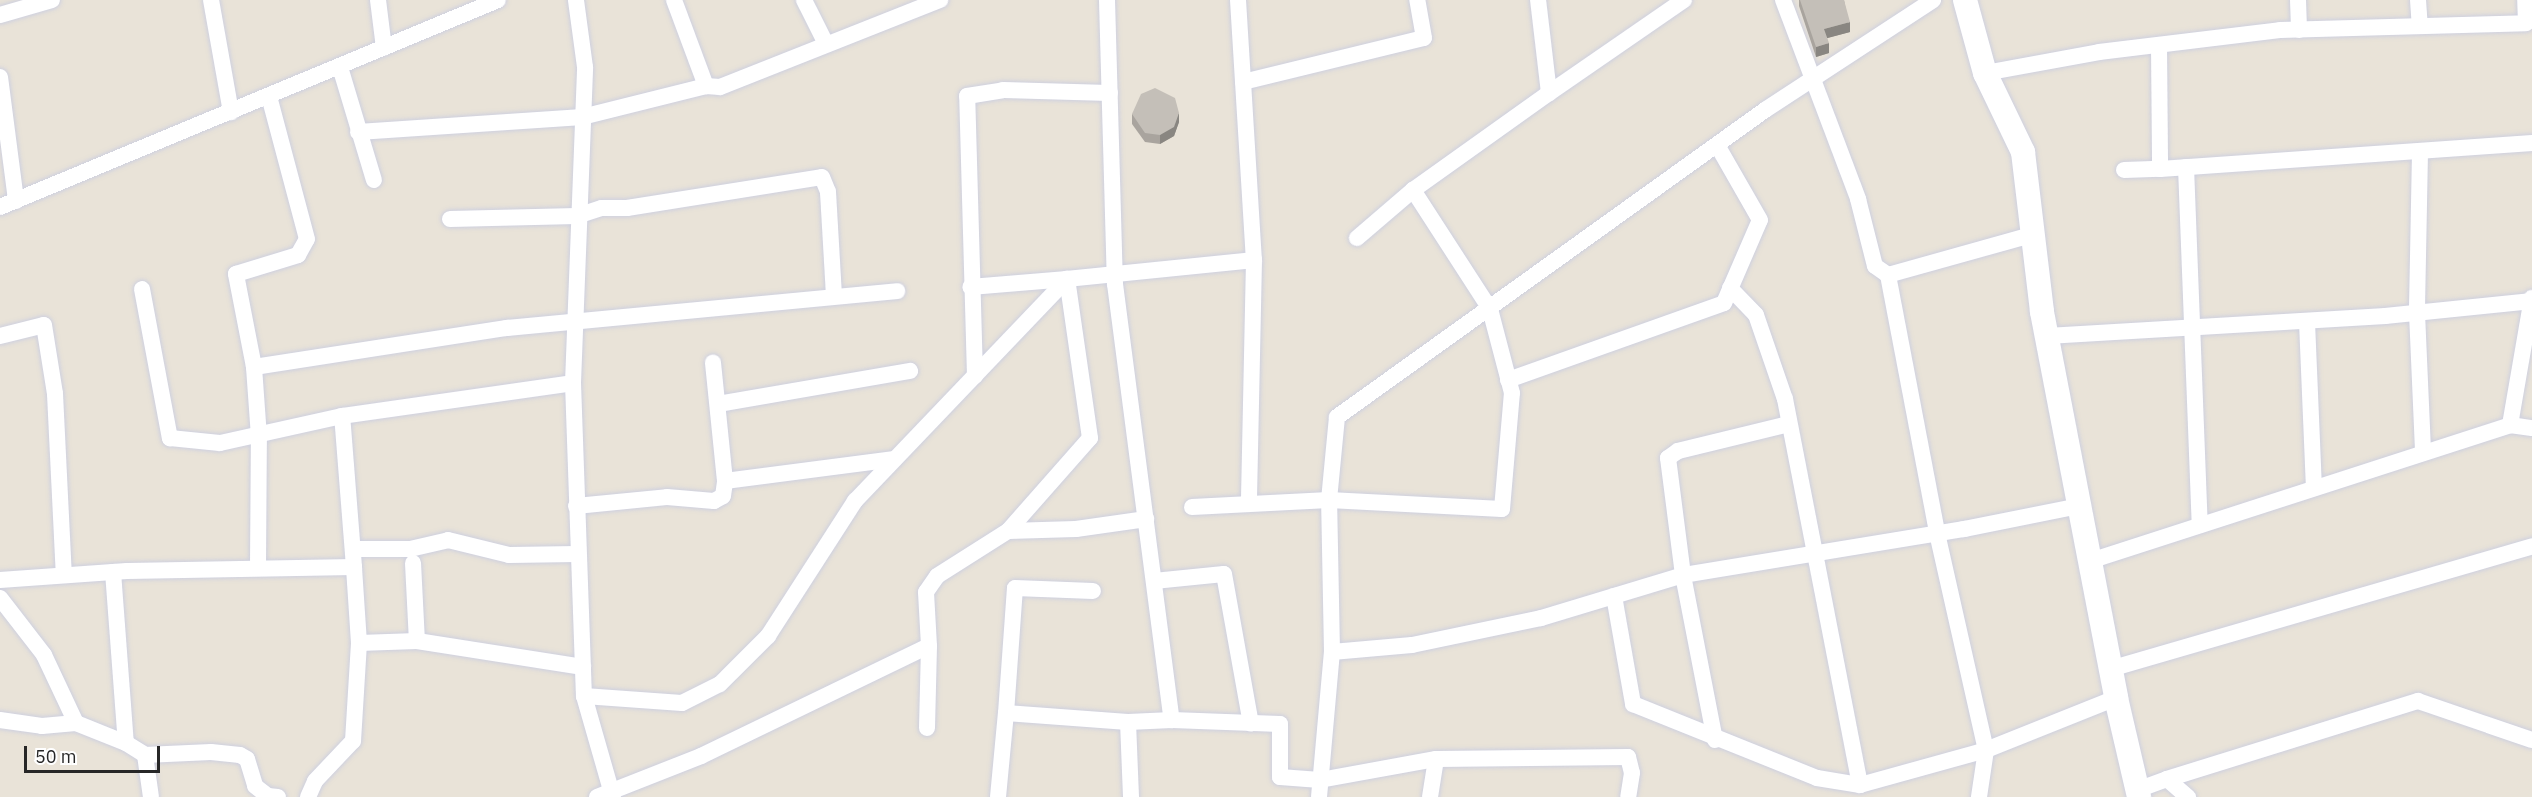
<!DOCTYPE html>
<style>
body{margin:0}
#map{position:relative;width:2532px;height:797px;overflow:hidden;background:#e9e3d8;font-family:"IBM Plex Sans",sans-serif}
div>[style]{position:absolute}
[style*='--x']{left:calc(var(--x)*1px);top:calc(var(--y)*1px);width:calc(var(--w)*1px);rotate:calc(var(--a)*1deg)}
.roads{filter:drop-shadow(0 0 2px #ced0df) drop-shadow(0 0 2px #ced0df)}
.street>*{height:16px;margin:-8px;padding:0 8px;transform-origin:8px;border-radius:8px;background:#fff}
.secondary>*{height:24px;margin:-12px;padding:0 12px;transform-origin:12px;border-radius:12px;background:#fff}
.wall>*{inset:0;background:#a9a49e}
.shaded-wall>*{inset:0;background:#898681}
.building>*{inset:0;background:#c4bfb8}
span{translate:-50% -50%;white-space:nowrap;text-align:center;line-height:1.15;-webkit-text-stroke:4.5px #fff;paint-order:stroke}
.scale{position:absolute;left:24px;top:746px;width:136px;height:27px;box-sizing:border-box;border:3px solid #272727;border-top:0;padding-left:8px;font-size:18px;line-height:21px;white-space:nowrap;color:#272727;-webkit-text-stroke:4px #fff;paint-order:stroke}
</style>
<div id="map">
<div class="roads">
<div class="street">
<i style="--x:211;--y:0;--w:114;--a:79.9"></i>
<i style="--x:378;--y:0;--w:48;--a:82.9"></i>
<i style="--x:674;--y:0;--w:92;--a:69.6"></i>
<i style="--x:804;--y:0;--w:47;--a:63.4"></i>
<i style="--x:1107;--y:0;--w:284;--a:88.4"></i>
<i style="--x:1115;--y:284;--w:440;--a:82.6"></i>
<i style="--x:1172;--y:720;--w:44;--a:177.4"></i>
<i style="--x:1128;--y:722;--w:75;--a:87.7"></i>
<i style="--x:1238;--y:0;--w:260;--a:86.5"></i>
<i style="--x:1254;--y:260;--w:243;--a:91.2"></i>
<i style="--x:1783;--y:0;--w:213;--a:69.3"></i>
<i style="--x:1858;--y:199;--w:69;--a:75.8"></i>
<i style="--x:1875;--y:266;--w:16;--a:35"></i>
<i style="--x:1888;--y:275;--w:263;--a:79.2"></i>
<i style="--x:1937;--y:533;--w:222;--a:77.3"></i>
<i style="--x:1986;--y:750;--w:48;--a:98.5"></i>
<i style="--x:2298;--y:0;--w:30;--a:88"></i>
<i style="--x:2418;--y:0;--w:26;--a:86"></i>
<i style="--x:0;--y:15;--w:54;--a:-16.1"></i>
<i style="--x:2159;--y:45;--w:124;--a:89.5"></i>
<i style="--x:2160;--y:169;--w:373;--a:-4"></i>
<i style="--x:340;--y:67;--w:118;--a:73.3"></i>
<i style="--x:1985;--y:73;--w:116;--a:-10.4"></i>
<i style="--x:2099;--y:52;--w:182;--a:-6.9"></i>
<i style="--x:2280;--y:30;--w:246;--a:-1.6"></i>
<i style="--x:2526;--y:23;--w:23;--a:-92"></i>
<i style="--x:0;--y:77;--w:125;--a:82.6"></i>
<i style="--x:1243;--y:82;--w:186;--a:-13.7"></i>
<i style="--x:1424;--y:38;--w:39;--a:-100"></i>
<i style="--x:1549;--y:93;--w:164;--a:-34.6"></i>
<i style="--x:358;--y:132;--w:225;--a:-3.8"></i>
<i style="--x:582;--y:117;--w:128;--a:-14"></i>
<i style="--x:706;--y:86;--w:14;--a:4"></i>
<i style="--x:720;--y:87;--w:237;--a:-21.6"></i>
<i style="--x:2420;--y:152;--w:161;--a:91.1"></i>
<i style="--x:2417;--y:313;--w:140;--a:87.5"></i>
<i style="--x:2186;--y:167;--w:358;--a:87.8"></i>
<i style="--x:2124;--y:170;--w:36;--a:-2"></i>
<i style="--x:0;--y:207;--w:539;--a:-22.57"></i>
<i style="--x:450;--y:219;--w:127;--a:-1.4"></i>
<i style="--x:577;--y:216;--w:26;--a:-18"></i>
<i style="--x:602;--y:208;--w:25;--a:0"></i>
<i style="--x:627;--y:208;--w:197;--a:-9"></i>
<i style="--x:822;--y:177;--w:16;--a:68"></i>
<i style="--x:828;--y:192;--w:104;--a:86.7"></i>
<i style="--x:1357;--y:238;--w:74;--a:-40.6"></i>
<i style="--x:1888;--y:275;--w:148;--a:-15.6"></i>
<i style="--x:1730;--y:288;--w:37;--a:46"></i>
<i style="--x:1756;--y:315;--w:89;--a:71"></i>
<i style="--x:1785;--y:399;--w:393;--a:79"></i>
<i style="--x:1860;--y:785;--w:131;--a:-15.5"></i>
<i style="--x:1986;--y:750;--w:140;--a:-21.8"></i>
<i style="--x:142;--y:289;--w:152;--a:79.4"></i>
<i style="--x:170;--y:438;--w:50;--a:5.7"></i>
<i style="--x:220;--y:443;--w:125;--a:-12.5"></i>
<i style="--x:2307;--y:322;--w:166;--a:87.6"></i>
<i style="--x:0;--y:336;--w:45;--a:-14"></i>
<i style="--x:44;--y:325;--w:70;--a:80.9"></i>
<i style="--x:55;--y:394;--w:181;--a:87.2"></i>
<i style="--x:2047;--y:336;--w:339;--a:-3.4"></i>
<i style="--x:2385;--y:316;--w:148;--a:-5.8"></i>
<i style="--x:254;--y:367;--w:256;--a:-8.8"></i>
<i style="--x:507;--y:328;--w:392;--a:-5.4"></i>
<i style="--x:975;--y:376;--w:280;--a:-91.6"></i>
<i style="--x:967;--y:96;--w:36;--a:-9"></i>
<i style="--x:1003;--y:90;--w:107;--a:1.6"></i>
<i style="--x:1508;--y:380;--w:229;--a:-19.6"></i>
<i style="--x:1724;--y:303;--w:90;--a:-66.6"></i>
<i style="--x:1760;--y:220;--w:86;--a:-119.8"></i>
<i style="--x:573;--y:383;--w:316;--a:-87.8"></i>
<i style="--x:585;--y:67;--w:68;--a:-97.7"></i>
<i style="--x:718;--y:404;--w:195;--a:-9.8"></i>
<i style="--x:2510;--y:425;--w:22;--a:8"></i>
<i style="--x:725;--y:481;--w:171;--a:-7.4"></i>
<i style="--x:576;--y:506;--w:91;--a:-5.6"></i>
<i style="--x:667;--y:497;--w:47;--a:4.9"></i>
<i style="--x:714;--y:501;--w:10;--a:-29"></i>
<i style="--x:723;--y:496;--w:15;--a:-82"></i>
<i style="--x:725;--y:481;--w:119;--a:-95.8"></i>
<i style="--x:1192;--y:507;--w:137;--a:-2.9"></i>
<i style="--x:1329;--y:500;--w:173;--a:3"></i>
<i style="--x:1502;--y:509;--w:116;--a:-85.1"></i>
<i style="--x:1512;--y:393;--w:87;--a:-104.7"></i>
<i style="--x:1490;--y:309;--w:142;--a:-122.9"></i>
<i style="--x:1413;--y:190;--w:167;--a:-35.5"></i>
<i style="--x:1549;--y:93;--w:94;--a:-96.7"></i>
<i style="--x:1008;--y:531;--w:68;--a:-1.7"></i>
<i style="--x:1076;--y:529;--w:71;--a:-8.1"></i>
<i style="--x:353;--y:549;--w:57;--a:0"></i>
<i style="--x:410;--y:549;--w:39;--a:-13"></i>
<i style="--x:448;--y:540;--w:63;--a:13.8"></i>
<i style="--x:509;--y:555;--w:68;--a:-0.8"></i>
<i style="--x:2090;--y:561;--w:441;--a:-17.9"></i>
<i style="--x:2510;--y:425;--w:129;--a:-80.2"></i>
<i style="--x:413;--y:563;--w:78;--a:87.1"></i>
<i style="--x:258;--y:566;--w:129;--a:-89.6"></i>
<i style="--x:259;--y:437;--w:70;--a:-94.1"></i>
<i style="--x:254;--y:367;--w:95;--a:-101"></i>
<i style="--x:236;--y:274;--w:65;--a:-17"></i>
<i style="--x:298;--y:255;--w:18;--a:-61"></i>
<i style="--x:307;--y:239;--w:148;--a:-104.9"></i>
<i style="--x:113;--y:572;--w:171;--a:85.7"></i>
<i style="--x:0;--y:580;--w:127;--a:-4.1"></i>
<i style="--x:127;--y:571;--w:227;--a:-1"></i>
<i style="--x:354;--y:567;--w:151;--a:-94.5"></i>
<i style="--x:342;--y:416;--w:233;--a:-8.1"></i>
<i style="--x:573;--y:383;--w:313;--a:88"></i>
<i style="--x:584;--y:696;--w:105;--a:74"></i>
<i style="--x:1154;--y:581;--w:70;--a:-5.7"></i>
<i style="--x:1224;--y:574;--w:152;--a:79.8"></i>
<i style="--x:1614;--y:596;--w:110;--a:80"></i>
<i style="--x:1633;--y:704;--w:198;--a:21.9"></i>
<i style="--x:1817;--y:778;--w:44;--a:9.2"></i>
<i style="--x:0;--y:598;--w:72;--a:52.3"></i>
<i style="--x:44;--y:655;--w:75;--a:64.8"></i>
<i style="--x:76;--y:723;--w:54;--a:21.8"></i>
<i style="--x:126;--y:743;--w:22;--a:32"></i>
<i style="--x:145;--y:755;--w:42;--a:81.9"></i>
<i style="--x:359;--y:643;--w:58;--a:-2"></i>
<i style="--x:417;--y:641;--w:168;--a:8.9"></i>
<i style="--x:1332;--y:652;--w:80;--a:-5"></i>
<i style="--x:1412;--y:645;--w:132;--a:-11.8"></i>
<i style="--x:1541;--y:618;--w:148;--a:-16.8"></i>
<i style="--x:1683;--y:575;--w:285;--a:-9.3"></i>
<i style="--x:1964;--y:529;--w:117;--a:-11.3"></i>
<i style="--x:2110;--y:669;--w:440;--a:-16.2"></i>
<i style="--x:584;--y:696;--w:98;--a:4.1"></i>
<i style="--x:682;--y:703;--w:42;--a:-26.6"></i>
<i style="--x:720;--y:684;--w:68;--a:-45"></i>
<i style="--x:768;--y:636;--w:161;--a:-57.2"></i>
<i style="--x:855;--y:501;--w:307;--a:-46.3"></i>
<i style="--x:1067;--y:279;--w:188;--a:-5.8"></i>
<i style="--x:1006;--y:713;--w:125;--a:-85.9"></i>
<i style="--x:1015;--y:588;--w:78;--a:2.2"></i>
<i style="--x:0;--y:720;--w:42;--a:8.1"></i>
<i style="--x:42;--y:726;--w:34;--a:-5"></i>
<i style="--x:1172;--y:720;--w:108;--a:2.1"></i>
<i style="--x:1280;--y:724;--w:53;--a:90"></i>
<i style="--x:1280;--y:777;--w:40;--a:4.3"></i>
<i style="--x:1320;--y:780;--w:118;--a:-10.3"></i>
<i style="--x:1436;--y:759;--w:192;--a:-0.6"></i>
<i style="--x:1628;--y:757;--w:16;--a:76"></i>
<i style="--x:1632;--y:773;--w:24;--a:99"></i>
<i style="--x:927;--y:728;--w:82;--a:-88.6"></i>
<i style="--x:1715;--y:740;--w:168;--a:-101"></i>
<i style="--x:1683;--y:575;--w:118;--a:-97.3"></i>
<i style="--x:1668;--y:458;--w:12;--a:-35"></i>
<i style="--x:1678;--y:451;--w:114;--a:-13.7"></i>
<i style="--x:145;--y:755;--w:66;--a:-2.6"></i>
<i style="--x:211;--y:752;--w:29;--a:6"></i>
<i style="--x:240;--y:755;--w:8;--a:30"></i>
<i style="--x:247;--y:759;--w:28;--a:73"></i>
<i style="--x:255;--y:786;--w:16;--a:38"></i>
<i style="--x:268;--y:796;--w:10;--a:6"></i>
<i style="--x:2167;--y:779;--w:263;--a:-17.3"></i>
<i style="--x:2418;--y:701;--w:120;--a:18.9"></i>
<i style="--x:2137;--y:790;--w:32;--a:-20"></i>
<i style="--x:2167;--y:779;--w:28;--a:41"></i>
<i style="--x:308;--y:797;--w:17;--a:-66"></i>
<i style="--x:315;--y:781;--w:55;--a:-46.5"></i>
<i style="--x:353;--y:741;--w:98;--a:-86.5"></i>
<i style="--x:359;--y:643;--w:76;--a:-93.8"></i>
<i style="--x:597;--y:797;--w:112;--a:-21.5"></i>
<i style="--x:701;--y:756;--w:253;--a:-25.8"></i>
<i style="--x:929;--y:646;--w:54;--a:-93.2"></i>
<i style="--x:926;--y:592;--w:19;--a:-55"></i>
<i style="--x:937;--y:576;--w:84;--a:-32.4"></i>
<i style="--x:1008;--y:531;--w:124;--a:-48.6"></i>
<i style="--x:1090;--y:438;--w:161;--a:-98.2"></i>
<i style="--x:1067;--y:279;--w:97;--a:175.3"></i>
<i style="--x:998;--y:797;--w:84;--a:-84.6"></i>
<i style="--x:1006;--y:713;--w:122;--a:4.2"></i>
<i style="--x:1319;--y:797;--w:146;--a:-84.9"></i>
<i style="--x:1332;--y:652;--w:152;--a:-91.1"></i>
<i style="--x:1329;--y:500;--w:83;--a:-84.5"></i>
<i style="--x:1337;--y:417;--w:527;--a:-35.65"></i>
<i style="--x:1765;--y:110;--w:201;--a:-33.2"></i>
<i style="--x:1430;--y:797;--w:38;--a:-81"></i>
</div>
<div class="secondary">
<i style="--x:1965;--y:0;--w:76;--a:74.7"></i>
<i style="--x:1985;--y:73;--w:88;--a:64.3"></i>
<i style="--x:2023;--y:152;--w:161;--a:83.2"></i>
<i style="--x:2042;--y:312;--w:393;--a:79.1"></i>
<i style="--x:2116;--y:698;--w:102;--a:76.9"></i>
</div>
</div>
<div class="wall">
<i style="clip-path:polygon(1799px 0,1844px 0,1850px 32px,1827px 38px,1829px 53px,1816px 57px,1799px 6px)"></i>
<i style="clip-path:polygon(1132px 114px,1179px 122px,1174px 136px,1160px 144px,1145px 142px,1132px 124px)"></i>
</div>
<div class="shaded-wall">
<i style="clip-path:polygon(1850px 22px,1850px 32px,1824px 39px,1824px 29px)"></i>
<i style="clip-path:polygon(1829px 43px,1829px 53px,1816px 57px,1816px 47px)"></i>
<i style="clip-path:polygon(1179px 113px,1179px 122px,1174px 136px,1160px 144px,1160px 135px)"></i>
</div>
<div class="building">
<i style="clip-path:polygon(1800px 0,1844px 0,1850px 22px,1824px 29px,1829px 43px,1816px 47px)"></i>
<i style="clip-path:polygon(1155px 88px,1175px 98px,1179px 113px,1174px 127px,1160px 135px,1145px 133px,1132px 114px,1141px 94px)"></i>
</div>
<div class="scale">50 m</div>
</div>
